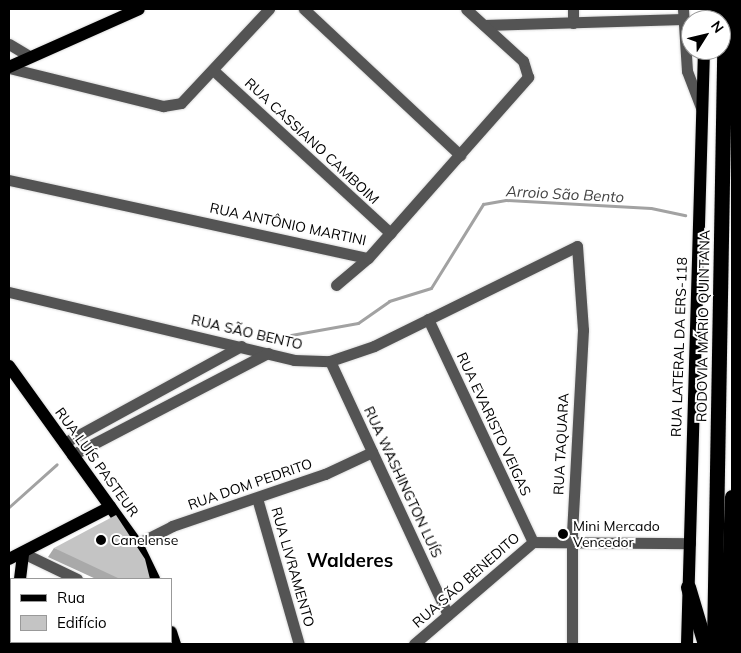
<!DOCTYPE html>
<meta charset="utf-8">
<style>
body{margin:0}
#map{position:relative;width:741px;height:653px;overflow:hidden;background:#fff;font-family:Mulish,sans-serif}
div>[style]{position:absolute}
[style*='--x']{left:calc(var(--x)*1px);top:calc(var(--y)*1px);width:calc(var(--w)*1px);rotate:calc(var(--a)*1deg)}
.stream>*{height:3px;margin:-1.5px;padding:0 1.5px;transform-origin:1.5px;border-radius:1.5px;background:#a2a2a2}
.roads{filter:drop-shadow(0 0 1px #dbdbdb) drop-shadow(0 0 1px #dbdbdb)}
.minor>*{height:11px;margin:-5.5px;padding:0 5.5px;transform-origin:5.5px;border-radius:5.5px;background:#545454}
.major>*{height:12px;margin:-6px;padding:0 6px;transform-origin:6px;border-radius:6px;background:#000}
.highway>*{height:15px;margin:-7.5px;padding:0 7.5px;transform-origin:7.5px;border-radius:7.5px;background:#000}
.wall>*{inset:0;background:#a9a9a9}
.building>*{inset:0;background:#c4c4c4}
.dots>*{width:14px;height:14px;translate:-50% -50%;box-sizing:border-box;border:2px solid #fff;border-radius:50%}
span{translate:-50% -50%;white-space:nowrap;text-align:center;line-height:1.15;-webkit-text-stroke:4px #fff;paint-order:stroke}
.street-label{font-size:14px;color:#000}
.poi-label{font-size:14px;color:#000}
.left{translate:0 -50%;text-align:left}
.water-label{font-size:15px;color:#434343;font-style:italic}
.district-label{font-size:19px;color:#000;font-weight:700}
.frame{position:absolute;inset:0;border:10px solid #000;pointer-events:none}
.legend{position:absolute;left:10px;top:578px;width:162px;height:65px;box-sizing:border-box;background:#fff;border:1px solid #999;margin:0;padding:6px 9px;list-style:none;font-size:15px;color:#000}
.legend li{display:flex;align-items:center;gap:10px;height:25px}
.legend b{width:25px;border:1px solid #999}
.north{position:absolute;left:681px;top:10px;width:50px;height:50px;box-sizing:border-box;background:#fff;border:1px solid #999;border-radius:50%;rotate:54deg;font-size:14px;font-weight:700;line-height:20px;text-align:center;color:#000}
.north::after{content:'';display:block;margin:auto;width:18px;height:22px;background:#000;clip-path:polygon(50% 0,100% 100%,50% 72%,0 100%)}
</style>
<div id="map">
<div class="stream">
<i style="--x:291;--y:335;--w:68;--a:-10.2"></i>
<i style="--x:358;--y:323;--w:38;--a:-35"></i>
<i style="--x:389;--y:301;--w:44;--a:-17.2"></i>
<i style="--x:431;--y:288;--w:99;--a:-58.2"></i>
<i style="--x:483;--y:204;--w:23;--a:-10"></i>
<i style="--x:506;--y:200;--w:145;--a:3.2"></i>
<i style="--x:651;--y:208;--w:35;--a:12"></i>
<i style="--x:9;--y:507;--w:64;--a:-41.9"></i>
</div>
<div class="roads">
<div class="minor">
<i style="--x:304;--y:9;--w:214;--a:43.1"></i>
<i style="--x:683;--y:9;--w:62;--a:86.3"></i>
<i style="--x:687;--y:71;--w:42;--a:69"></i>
<i style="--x:573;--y:23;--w:14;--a:-90"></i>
<i style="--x:484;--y:25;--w:199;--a:-1.7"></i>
<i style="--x:9;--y:44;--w:21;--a:31"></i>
<i style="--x:9;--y:68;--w:159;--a:13.9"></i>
<i style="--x:163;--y:106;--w:18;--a:-9"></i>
<i style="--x:181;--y:103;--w:129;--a:-46.9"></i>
<i style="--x:213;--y:70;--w:241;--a:42.6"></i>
<i style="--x:9;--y:180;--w:367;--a:12.3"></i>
<i style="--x:336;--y:285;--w:42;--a:-40.2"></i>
<i style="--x:368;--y:258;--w:242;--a:-48.5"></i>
<i style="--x:528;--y:77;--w:17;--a:-107"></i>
<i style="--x:523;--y:61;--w:77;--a:-137.6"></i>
<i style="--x:9;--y:292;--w:293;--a:13.4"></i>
<i style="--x:294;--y:360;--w:36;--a:2"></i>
<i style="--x:330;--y:361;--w:46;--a:-18.8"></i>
<i style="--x:374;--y:346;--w:226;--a:-26.2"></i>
<i style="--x:577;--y:246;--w:84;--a:85.9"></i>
<i style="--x:583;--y:330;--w:201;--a:93.1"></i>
<i style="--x:572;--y:531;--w:113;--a:90"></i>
<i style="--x:428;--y:319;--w:246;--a:64.8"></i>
<i style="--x:330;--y:361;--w:280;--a:65.1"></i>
<i style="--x:64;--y:443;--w:202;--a:-28.7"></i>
<i style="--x:72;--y:455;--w:221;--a:-27.5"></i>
<i style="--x:257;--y:498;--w:152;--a:74"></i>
<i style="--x:137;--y:544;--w:39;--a:-27"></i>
<i style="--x:172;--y:526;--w:162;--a:-18.8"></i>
<i style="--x:325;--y:474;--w:52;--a:-25.1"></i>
<i style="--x:23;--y:553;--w:60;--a:25.7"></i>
<i style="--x:414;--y:644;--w:157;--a:-40.6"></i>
<i style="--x:533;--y:542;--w:157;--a:0.4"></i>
</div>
<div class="major">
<i style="--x:711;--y:20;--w:12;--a:-70"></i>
<i style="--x:9;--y:67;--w:142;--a:-24"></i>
<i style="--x:9;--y:366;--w:219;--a:54.3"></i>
<i style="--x:137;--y:544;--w:39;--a:64"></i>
<i style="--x:9;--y:559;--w:114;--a:-27.2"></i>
<i style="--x:20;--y:579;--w:26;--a:-83"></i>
<i style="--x:9;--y:604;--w:5;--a:-68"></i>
<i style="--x:171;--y:632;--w:13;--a:72"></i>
<i style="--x:687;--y:644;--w:594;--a:-88.36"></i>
</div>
<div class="highway">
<i style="--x:688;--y:587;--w:59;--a:73.4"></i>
<i style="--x:714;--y:644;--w:635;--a:-89.01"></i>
<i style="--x:727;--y:644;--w:147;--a:-88.1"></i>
</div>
</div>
<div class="wall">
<i style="clip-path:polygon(54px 548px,150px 579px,96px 579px,48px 557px)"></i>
</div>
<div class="building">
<i style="clip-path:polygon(116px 515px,145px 559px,150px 579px,120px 579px,54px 548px)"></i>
</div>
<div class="dots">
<i style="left:563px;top:534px;background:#000"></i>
<i style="left:101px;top:540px;background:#000"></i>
</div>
<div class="street-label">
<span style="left:312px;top:141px;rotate:43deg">RUA CASSIANO CAMBOIM</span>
<span style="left:288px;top:224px;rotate:12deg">RUA ANTÔNIO MARTINI</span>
<span style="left:703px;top:326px;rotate:-89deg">RODOVIA MÁRIO QUINTANA</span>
<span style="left:247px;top:332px;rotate:13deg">RUA SÃO BENTO</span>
<span style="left:679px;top:347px;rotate:-88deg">RUA LATERAL DA ERS-118</span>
<span style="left:494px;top:424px;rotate:65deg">RUA EVARISTO VEIGAS</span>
<span style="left:561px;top:444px;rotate:-87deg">RUA TAQUARA</span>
<span style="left:97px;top:462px;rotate:54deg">RUA LUÍS PASTEUR</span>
<span style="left:403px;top:482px;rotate:65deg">RUA WASHINGTON LUÍS</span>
<span style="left:250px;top:484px;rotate:-19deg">RUA DOM PEDRITO</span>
<span style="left:293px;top:567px;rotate:74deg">RUA LIVRAMENTO</span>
<span style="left:466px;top:580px;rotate:-41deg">RUA SÃO BENEDITO</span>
</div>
<div class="poi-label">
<span class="left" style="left:573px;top:534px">Mini Mercado<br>Vencedor</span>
<span class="left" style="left:111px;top:540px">Canelense</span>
</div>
<div class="water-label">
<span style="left:565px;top:194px;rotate:3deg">Arroio São Bento</span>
</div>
<div class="district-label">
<span style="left:350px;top:561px">Walderes</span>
</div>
<div class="frame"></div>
<ul class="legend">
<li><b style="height:6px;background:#000"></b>Rua</li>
<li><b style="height:14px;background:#c4c4c4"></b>Edifício</li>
</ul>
<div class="north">N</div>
</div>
